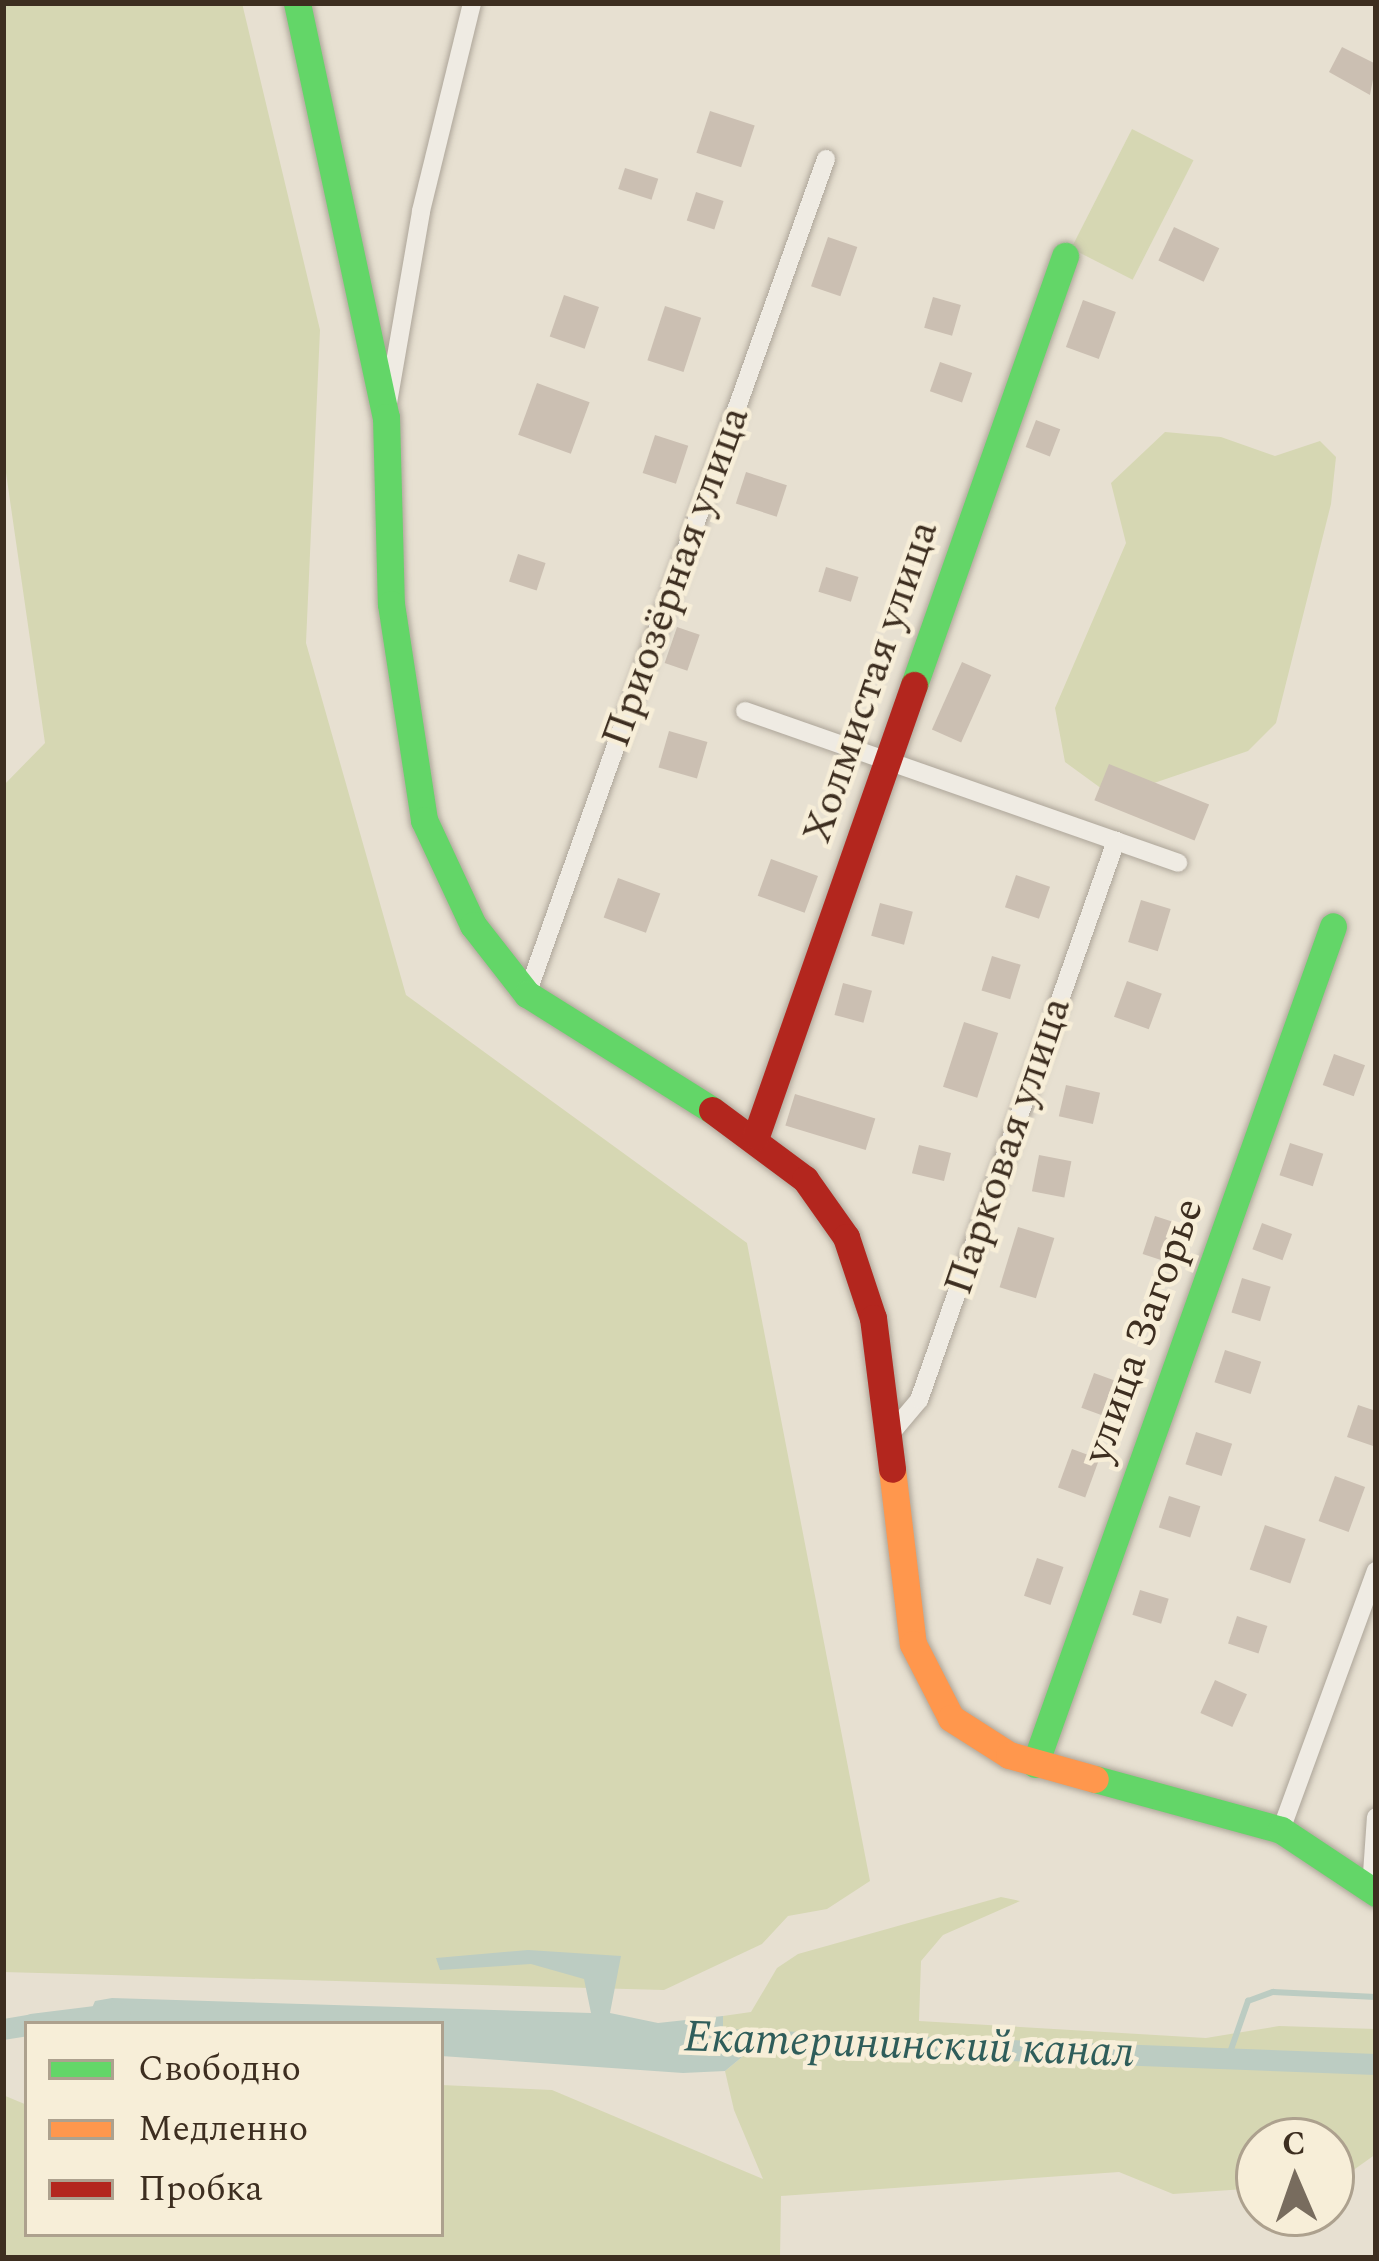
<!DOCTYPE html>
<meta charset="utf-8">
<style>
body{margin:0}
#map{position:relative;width:1379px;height:2261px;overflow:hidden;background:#e7e0d1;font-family:Spectral,serif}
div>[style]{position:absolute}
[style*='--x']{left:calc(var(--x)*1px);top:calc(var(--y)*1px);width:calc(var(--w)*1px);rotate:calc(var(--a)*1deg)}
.green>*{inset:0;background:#d6d7b3;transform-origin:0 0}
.water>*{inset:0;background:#bcccc2}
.stream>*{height:6px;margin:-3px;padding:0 3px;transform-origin:3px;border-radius:3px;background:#bcccc2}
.canal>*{height:21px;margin:-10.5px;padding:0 10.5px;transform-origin:10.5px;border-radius:10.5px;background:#bcccc2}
.building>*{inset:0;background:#cbbfb2;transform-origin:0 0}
.roads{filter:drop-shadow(0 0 3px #ada599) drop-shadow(0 0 3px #ada599)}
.street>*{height:18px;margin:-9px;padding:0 9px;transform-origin:9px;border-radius:9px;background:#efebe3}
.fast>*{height:27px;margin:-13.5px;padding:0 13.5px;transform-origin:13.5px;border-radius:13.5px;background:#63d668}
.slow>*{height:27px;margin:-13.5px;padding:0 13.5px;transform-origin:13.5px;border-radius:13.5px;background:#ff974d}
.jam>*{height:27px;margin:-13.5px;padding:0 13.5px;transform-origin:13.5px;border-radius:13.5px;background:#b3261e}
span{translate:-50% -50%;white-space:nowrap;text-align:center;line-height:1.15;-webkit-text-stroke:9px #f7eed8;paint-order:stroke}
.street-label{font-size:42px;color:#3d2e20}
.water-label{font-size:45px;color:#2f5d5a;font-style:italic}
.frame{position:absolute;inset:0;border:6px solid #3d2e20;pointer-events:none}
.legend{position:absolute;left:24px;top:2021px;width:420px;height:216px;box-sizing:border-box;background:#f7eed8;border:3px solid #ada18e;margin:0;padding:15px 21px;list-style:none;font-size:36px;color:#3d2e20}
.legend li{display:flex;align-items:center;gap:24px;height:60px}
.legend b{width:60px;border:3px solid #ada18e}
.north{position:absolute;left:1235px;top:2117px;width:120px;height:120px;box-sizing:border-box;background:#f7eed8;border:3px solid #ada18e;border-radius:50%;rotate:358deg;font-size:33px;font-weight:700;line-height:48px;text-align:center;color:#3d2e20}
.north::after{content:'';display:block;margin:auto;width:42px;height:54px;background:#786c5e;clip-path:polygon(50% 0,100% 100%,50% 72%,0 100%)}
</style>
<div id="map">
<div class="green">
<i style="clip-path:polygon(3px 3px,242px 3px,320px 330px,306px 643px,406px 995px,747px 1243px,870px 1881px,827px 1909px,788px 1916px,762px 1944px,664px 1990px,3px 1972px,3px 786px,45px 743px,3px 452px)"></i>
<i style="left:1132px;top:129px;width:69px;height:134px;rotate:27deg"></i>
<i style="clip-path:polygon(1165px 432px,1221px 437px,1275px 456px,1320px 441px,1336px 457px,1331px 504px,1276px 723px,1248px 751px,1113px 797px,1065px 762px,1055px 708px,1126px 543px,1111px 483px)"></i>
<i style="clip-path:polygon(1001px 1897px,1020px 1901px,943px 1935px,921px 1961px,919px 2021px,1206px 2038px,1279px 2026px,1376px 2029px,1376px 2154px,1331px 2186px,1331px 2141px,1259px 2141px,1259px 2188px,1173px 2194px,1119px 2172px,781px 2196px,780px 2258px,3px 2258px,3px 2095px,27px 2105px,27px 2234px,441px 2234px,441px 2085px,552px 2090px,763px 2179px,734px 2110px,725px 2071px,742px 2057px,723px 2039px,723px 2016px,751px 2012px,777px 1968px,798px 1954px)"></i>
</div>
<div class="water">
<i style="clip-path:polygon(528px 1950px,621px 1956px,610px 2013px,658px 2023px,723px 2016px,723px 2039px,745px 2050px,742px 2057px,725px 2071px,683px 2073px,441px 2056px,441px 2024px,94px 2024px,89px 2015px,95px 2001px,112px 1998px,591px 2013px,584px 1979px,531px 1964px,440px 1970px,436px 1958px)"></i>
</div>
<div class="stream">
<i style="--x:1227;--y:2061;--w:64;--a:-70.7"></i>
<i style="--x:1248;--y:2001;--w:27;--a:-20"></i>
<i style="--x:1273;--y:1992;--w:103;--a:2.8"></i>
</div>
<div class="canal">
<i style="--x:31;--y:2024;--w:89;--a:-7.1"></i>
<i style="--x:3;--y:2029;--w:24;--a:-9"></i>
<i style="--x:699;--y:2038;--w:677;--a:2.2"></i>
</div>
<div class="building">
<i style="clip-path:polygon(1342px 47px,1376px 64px,1370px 95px,1329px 72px)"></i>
<i style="left:710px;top:111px;width:47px;height:44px;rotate:18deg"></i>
<i style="left:625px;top:168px;width:35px;height:22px;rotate:18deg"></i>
<i style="left:696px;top:192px;width:29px;height:30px;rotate:18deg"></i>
<i style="left:1174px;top:227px;width:50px;height:37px;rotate:25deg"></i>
<i style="left:828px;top:237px;width:31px;height:52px;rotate:19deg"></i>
<i style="left:564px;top:295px;width:37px;height:44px;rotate:19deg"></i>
<i style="left:933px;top:297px;width:29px;height:32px;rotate:16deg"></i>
<i style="left:1083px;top:300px;width:35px;height:50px;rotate:20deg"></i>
<i style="left:665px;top:306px;width:38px;height:57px;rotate:18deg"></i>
<i style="left:940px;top:362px;width:34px;height:31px;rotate:19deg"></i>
<i style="left:537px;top:383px;width:56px;height:55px;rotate:20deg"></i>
<i style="left:1036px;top:420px;width:26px;height:29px;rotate:21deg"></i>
<i style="left:655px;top:435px;width:35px;height:40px;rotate:18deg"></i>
<i style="left:746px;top:472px;width:43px;height:33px;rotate:18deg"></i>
<i style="left:518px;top:554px;width:29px;height:29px;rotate:18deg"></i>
<i style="left:826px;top:567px;width:34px;height:26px;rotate:17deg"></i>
<i style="left:677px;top:627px;width:24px;height:38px;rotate:19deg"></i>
<i style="left:962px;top:662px;width:32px;height:74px;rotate:24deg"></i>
<i style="left:669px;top:731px;width:40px;height:38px;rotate:16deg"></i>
<i style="left:1109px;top:764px;width:108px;height:39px;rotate:22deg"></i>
<i style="left:771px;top:859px;width:50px;height:39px;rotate:20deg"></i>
<i style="left:1016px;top:875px;width:36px;height:34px;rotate:19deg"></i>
<i style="left:618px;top:878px;width:45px;height:42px;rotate:20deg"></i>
<i style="left:1141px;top:900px;width:31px;height:44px;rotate:17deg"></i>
<i style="left:880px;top:903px;width:34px;height:34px;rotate:15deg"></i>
<i style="left:992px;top:956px;width:30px;height:36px;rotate:17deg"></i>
<i style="left:1127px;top:981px;width:37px;height:38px;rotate:20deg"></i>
<i style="left:843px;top:983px;width:30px;height:33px;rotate:15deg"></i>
<i style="left:964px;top:1022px;width:36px;height:68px;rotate:18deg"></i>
<i style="left:1334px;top:1054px;width:33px;height:33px;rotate:20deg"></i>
<i style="left:1066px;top:1085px;width:35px;height:32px;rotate:13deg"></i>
<i style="left:795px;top:1094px;width:84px;height:33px;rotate:17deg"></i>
<i style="left:1290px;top:1143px;width:35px;height:34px;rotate:18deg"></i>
<i style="left:919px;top:1145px;width:33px;height:29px;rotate:14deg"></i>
<i style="left:1039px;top:1155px;width:33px;height:37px;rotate:11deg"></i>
<i style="left:1155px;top:1216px;width:29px;height:40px;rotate:18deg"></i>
<i style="left:1262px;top:1223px;width:32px;height:28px;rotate:20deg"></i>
<i style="left:1018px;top:1227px;width:38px;height:63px;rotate:17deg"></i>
<i style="left:1242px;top:1278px;width:30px;height:36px;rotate:17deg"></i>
<i style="left:1225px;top:1350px;width:38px;height:34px;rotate:18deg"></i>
<i style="left:1094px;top:1373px;width:38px;height:37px;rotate:20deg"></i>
<i style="clip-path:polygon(1358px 1405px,1376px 1411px,1376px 1447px,1347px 1437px)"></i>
<i style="left:1196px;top:1432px;width:38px;height:34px;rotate:18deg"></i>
<i style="left:1072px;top:1449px;width:29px;height:41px;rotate:20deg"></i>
<i style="left:1335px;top:1476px;width:32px;height:48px;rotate:20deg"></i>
<i style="left:1169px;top:1496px;width:33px;height:33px;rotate:18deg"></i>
<i style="left:1265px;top:1525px;width:43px;height:47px;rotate:19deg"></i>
<i style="left:1037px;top:1558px;width:28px;height:40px;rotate:19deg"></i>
<i style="left:1140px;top:1590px;width:30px;height:26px;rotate:17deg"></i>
<i style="left:1237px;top:1616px;width:32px;height:29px;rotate:18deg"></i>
<i style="left:1215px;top:1680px;width:35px;height:36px;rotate:24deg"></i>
</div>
<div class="roads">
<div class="street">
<i style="--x:388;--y:403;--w:195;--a:-80.2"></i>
<i style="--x:421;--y:211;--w:214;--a:-76.2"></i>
<i style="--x:745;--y:711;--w:459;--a:19.3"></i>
<i style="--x:527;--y:994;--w:887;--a:-70.3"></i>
<i style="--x:887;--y:1438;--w:50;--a:-49.9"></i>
<i style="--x:919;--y:1400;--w:593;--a:-70.59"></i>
<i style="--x:1281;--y:1830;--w:276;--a:-69.9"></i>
<i style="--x:1371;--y:1888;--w:71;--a:-86"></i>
</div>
<div class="fast">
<i style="--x:297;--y:3;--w:423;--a:77.9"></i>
<i style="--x:386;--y:417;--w:187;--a:88.5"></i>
<i style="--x:391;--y:604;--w:219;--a:81.3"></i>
<i style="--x:424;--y:820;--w:116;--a:65"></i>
<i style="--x:473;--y:925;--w:88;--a:52"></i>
<i style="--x:527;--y:994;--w:218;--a:32.1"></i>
<i style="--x:914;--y:685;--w:455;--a:-70.6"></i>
<i style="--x:1035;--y:1764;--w:889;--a:-70.42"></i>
<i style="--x:1095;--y:1779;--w:193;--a:15.3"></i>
<i style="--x:1281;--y:1830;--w:114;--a:33.6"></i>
</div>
<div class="slow">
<i style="--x:892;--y:1469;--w:176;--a:83.2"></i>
<i style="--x:913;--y:1644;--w:83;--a:62.8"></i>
<i style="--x:951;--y:1718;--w:69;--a:32.5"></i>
<i style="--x:1009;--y:1755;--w:89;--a:15.6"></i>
</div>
<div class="jam">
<i style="--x:712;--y:1110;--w:116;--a:36.6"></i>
<i style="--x:805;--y:1179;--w:71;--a:54.7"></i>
<i style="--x:846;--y:1237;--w:85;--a:71.6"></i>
<i style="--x:873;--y:1318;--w:152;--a:82.8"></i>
<i style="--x:756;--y:1136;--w:478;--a:-70.7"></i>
</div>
</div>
<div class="street-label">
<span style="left:676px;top:577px;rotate:-70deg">Приозёрная улица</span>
<span style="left:871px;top:682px;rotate:-71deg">Холмистая улица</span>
<span style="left:1008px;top:1146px;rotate:-71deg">Парковая улица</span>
<span style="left:1144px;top:1331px;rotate:-70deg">улица Загорье</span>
</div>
<div class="water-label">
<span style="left:909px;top:2045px;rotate:2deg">Екатерининский канал</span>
</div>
<div class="frame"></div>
<ul class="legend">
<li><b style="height:15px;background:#63d668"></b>Свободно</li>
<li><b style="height:15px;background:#ff974d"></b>Медленно</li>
<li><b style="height:15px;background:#b3261e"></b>Пробка</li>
</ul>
<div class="north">С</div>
</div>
